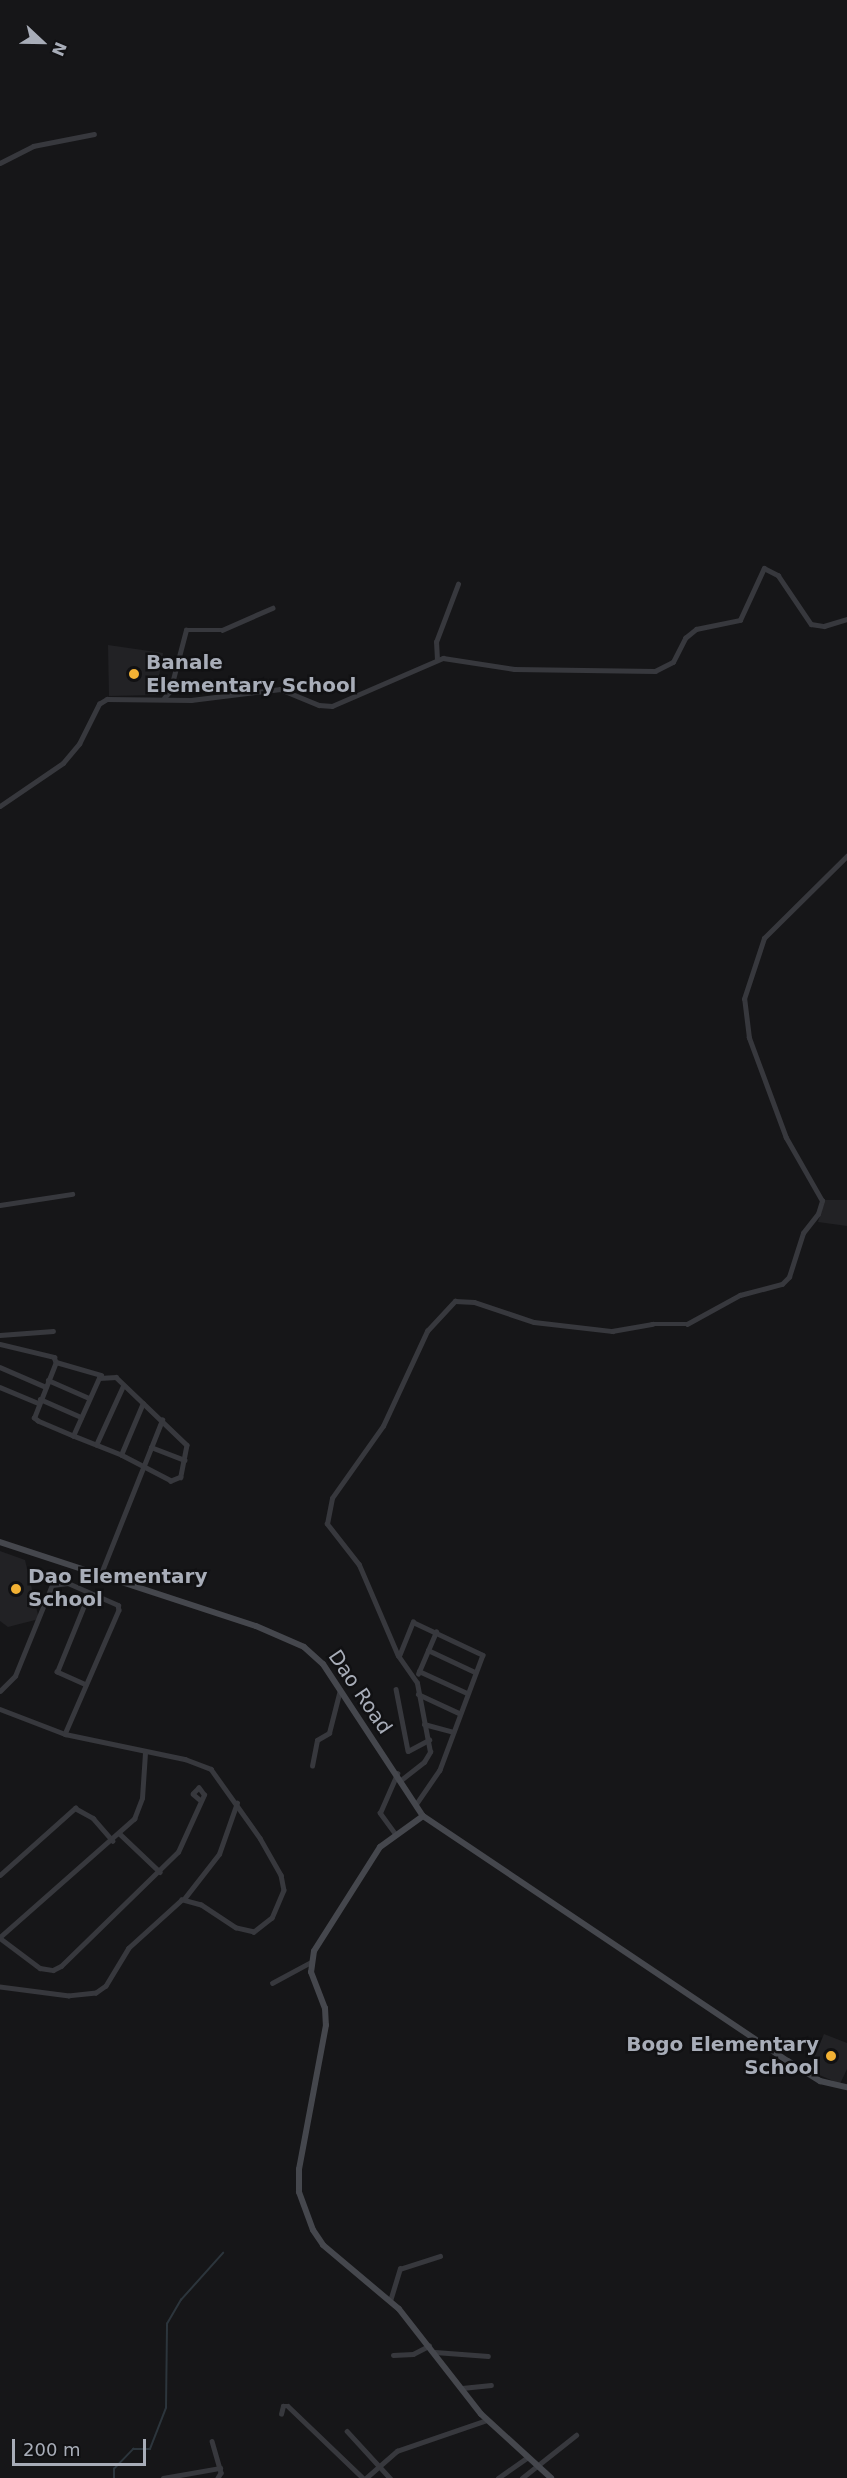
<!DOCTYPE html>
<style>
body{margin:0}
#map{position:relative;width:847px;height:2478px;overflow:hidden;background:#161618;font-family:"DejaVu Sans",sans-serif}
div>[style]{position:absolute}
[style*='--x']{left:calc(var(--x)*1px);top:calc(var(--y)*1px);width:calc(var(--w)*1px);rotate:calc(var(--a)*1deg)}
.built>*{inset:0;background:#222225}
.stream>*{height:1.5px;margin:-0.75px;padding:0 0.75px;transform-origin:0.75px;border-radius:0.75px;background:#2c353c}
.street>*{height:4.5px;margin:-2.25px;padding:0 2.25px;transform-origin:2.25px;border-radius:2.25px;background:#37383d}
.secondary>*{height:6px;margin:-3px;padding:0 3px;transform-origin:3px;border-radius:3px;background:#45474d}
.dots>*{width:16px;height:16px;translate:-50% -50%;box-sizing:border-box;border:3px solid #111113;border-radius:50%}
span{translate:-50% -50%;white-space:nowrap;text-align:center;line-height:1.15;-webkit-text-stroke:5px #111113;paint-order:stroke}
.poi-label{font-size:20px;color:#a8adb8;font-weight:700}
.left{translate:0 -50%;text-align:left}
.right{translate:-100% -50%;text-align:right}
.street-label{font-size:20px;color:#a8adb8}
.north{position:absolute;left:12px;top:12px;width:60px;height:60px;-webkit-text-stroke:4px #111113;paint-order:stroke;rotate:112deg;font-size:16px;font-weight:700;line-height:24px;text-align:center;color:#a8adb8}
.north::after{content:'';display:block;margin:auto;width:21px;height:27px;background:#a8adb8;clip-path:polygon(50% 0,100% 100%,50% 72%,0 100%)}
.scale{position:absolute;left:12px;top:2439px;width:134px;height:27px;box-sizing:border-box;border:3px solid #a8adb8;border-top:0;padding-left:8px;font-size:18px;line-height:21px;white-space:nowrap;color:#a8adb8;-webkit-text-stroke:4px #111113;paint-order:stroke}
</style>
<div id="map">
<div class="built">
<i style="clip-path:polygon(108px 645px,163px 653px,156px 695px,109px 696px)"></i>
<i style="clip-path:polygon(825px 1200px,847px 1200px,847px 1226px,818px 1222px)"></i>
<i style="clip-path:polygon(0 1551px,25px 1560px,39px 1619px,8px 1627px,0 1621px)"></i>
<i style="clip-path:polygon(824px 2034px,847px 2043px,847px 2069px,840px 2084px,808px 2070px)"></i>
</div>
<div class="stream">
<i style="--x:114;--y:2478;--w:9;--a:-90"></i>
<i style="--x:114;--y:2469;--w:28;--a:-46"></i>
<i style="--x:133;--y:2449;--w:17;--a:0"></i>
<i style="--x:150;--y:2449;--w:44;--a:-68.7"></i>
<i style="--x:166;--y:2408;--w:84;--a:-89.3"></i>
<i style="--x:167;--y:2324;--w:28;--a:-60"></i>
<i style="--x:181;--y:2300;--w:63;--a:-48.2"></i>
</div>
<div class="street">
<i style="--x:0;--y:163;--w:37;--a:-27"></i>
<i style="--x:33;--y:146;--w:62;--a:-11.1"></i>
<i style="--x:437;--y:660;--w:18;--a:-93"></i>
<i style="--x:436;--y:642;--w:62;--a:-69.2"></i>
<i style="--x:164;--y:698;--w:9;--a:-49"></i>
<i style="--x:170;--y:691;--w:63;--a:-75.3"></i>
<i style="--x:186;--y:630;--w:36;--a:0"></i>
<i style="--x:222;--y:630;--w:55;--a:-23.7"></i>
<i style="--x:0;--y:806;--w:76;--a:-34.3"></i>
<i style="--x:63;--y:763;--w:25;--a:-50"></i>
<i style="--x:79;--y:744;--w:45;--a:-63.4"></i>
<i style="--x:99;--y:704;--w:9;--a:-32"></i>
<i style="--x:107;--y:699;--w:84;--a:0.7"></i>
<i style="--x:191;--y:700;--w:90;--a:-7"></i>
<i style="--x:280;--y:689;--w:42;--a:22.3"></i>
<i style="--x:319;--y:705;--w:13;--a:4"></i>
<i style="--x:332;--y:706;--w:121;--a:-23.4"></i>
<i style="--x:443;--y:658;--w:72;--a:8.8"></i>
<i style="--x:514;--y:669;--w:141;--a:0.8"></i>
<i style="--x:655;--y:671;--w:20;--a:-27"></i>
<i style="--x:673;--y:662;--w:27;--a:-63"></i>
<i style="--x:685;--y:638;--w:14;--a:-39"></i>
<i style="--x:696;--y:629;--w:45;--a:-11.6"></i>
<i style="--x:740;--y:620;--w:57;--a:-65.2"></i>
<i style="--x:764;--y:568;--w:16;--a:27"></i>
<i style="--x:778;--y:575;--w:59;--a:56"></i>
<i style="--x:811;--y:624;--w:13;--a:9"></i>
<i style="--x:824;--y:626;--w:24;--a:-17"></i>
<i style="--x:0;--y:1205;--w:73;--a:-8.7"></i>
<i style="--x:0;--y:1335;--w:53;--a:-4.3"></i>
<i style="--x:0;--y:1344;--w:56;--a:13.5"></i>
<i style="--x:54;--y:1357;--w:5;--a:68"></i>
<i style="--x:0;--y:1367;--w:50;--a:23.5"></i>
<i style="--x:48;--y:1380;--w:45;--a:23.7"></i>
<i style="--x:0;--y:1387;--w:41;--a:22.8"></i>
<i style="--x:40;--y:1399;--w:45;--a:23.7"></i>
<i style="--x:73;--y:1436;--w:64;--a:-65.9"></i>
<i style="--x:99;--y:1378;--w:17;--a:-3"></i>
<i style="--x:116;--y:1377;--w:98;--a:43.8"></i>
<i style="--x:187;--y:1445;--w:33;--a:101"></i>
<i style="--x:181;--y:1477;--w:11;--a:158"></i>
<i style="--x:171;--y:1481;--w:56;--a:-152.5"></i>
<i style="--x:121;--y:1455;--w:52;--a:-158.4"></i>
<i style="--x:73;--y:1436;--w:38;--a:-157"></i>
<i style="--x:38;--y:1421;--w:5;--a:-143"></i>
<i style="--x:34;--y:1418;--w:60;--a:-68.6"></i>
<i style="--x:56;--y:1362;--w:47;--a:16.1"></i>
<i style="--x:96;--y:1445;--w:65;--a:-65.4"></i>
<i style="--x:151;--y:1447;--w:36;--a:21"></i>
<i style="--x:121;--y:1455;--w:56;--a:-67.1"></i>
<i style="--x:100;--y:1576;--w:168;--a:-68.3"></i>
<i style="--x:428;--y:1650;--w:52;--a:25.1"></i>
<i style="--x:399;--y:1656;--w:37;--a:-68"></i>
<i style="--x:413;--y:1622;--w:77;--a:25.2"></i>
<i style="--x:483;--y:1655;--w:123;--a:110.5"></i>
<i style="--x:440;--y:1770;--w:42;--a:124.4"></i>
<i style="--x:419;--y:1671;--w:53;--a:24.6"></i>
<i style="--x:418;--y:1674;--w:46;--a:-66.8"></i>
<i style="--x:86;--y:1685;--w:32;--a:-156"></i>
<i style="--x:57;--y:1672;--w:85;--a:-67.9"></i>
<i style="--x:396;--y:1689;--w:63;--a:79"></i>
<i style="--x:408;--y:1751;--w:24;--a:-28"></i>
<i style="--x:0;--y:1691;--w:21;--a:-45"></i>
<i style="--x:15;--y:1676;--w:98;--a:-67.9"></i>
<i style="--x:52;--y:1585;--w:16;--a:-7"></i>
<i style="--x:68;--y:1583;--w:55;--a:23.7"></i>
<i style="--x:118;--y:1605;--w:5;--a:79"></i>
<i style="--x:119;--y:1610;--w:135;--a:113.5"></i>
<i style="--x:418;--y:1694;--w:45;--a:24.9"></i>
<i style="--x:0;--y:1709;--w:70;--a:21"></i>
<i style="--x:65;--y:1734;--w:123;--a:11.8"></i>
<i style="--x:185;--y:1759;--w:28;--a:21"></i>
<i style="--x:211;--y:1769;--w:85;--a:54.6"></i>
<i style="--x:260;--y:1838;--w:43;--a:60.4"></i>
<i style="--x:281;--y:1875;--w:15;--a:79"></i>
<i style="--x:284;--y:1890;--w:30;--a:113"></i>
<i style="--x:272;--y:1918;--w:23;--a:142"></i>
<i style="--x:254;--y:1932;--w:18;--a:-167"></i>
<i style="--x:236;--y:1928;--w:42;--a:-146.7"></i>
<i style="--x:201;--y:1905;--w:20;--a:-165"></i>
<i style="--x:182;--y:1900;--w:72;--a:137.8"></i>
<i style="--x:129;--y:1948;--w:44;--a:121.2"></i>
<i style="--x:106;--y:1986;--w:12;--a:145"></i>
<i style="--x:96;--y:1993;--w:27;--a:174"></i>
<i style="--x:69;--y:1996;--w:70;--a:-172.6"></i>
<i style="--x:424;--y:1724;--w:30;--a:15"></i>
<i style="--x:312;--y:1766;--w:26;--a:-79"></i>
<i style="--x:317;--y:1740;--w:14;--a:-30"></i>
<i style="--x:329;--y:1733;--w:44;--a:-75.7"></i>
<i style="--x:401;--y:1780;--w:29;--a:-38"></i>
<i style="--x:424;--y:1762;--w:12;--a:-59"></i>
<i style="--x:430;--y:1752;--w:70;--a:-100.7"></i>
<i style="--x:417;--y:1683;--w:33;--a:-125"></i>
<i style="--x:398;--y:1656;--w:99;--a:-113.2"></i>
<i style="--x:359;--y:1565;--w:52;--a:-128"></i>
<i style="--x:327;--y:1524;--w:26;--a:-79"></i>
<i style="--x:332;--y:1498;--w:88;--a:-54.7"></i>
<i style="--x:383;--y:1426;--w:105;--a:-65.1"></i>
<i style="--x:427;--y:1331;--w:41;--a:-47"></i>
<i style="--x:455;--y:1301;--w:19;--a:3"></i>
<i style="--x:474;--y:1302;--w:63;--a:18.4"></i>
<i style="--x:534;--y:1322;--w:79;--a:6.6"></i>
<i style="--x:612;--y:1331;--w:41;--a:-9.9"></i>
<i style="--x:652;--y:1324;--w:35;--a:0"></i>
<i style="--x:687;--y:1324;--w:60;--a:-28.7"></i>
<i style="--x:740;--y:1295;--w:43;--a:-14.7"></i>
<i style="--x:782;--y:1284;--w:10;--a:-45"></i>
<i style="--x:789;--y:1277;--w:46;--a:-72.3"></i>
<i style="--x:803;--y:1233;--w:24;--a:-52"></i>
<i style="--x:818;--y:1214;--w:14;--a:-73"></i>
<i style="--x:822;--y:1201;--w:73;--a:-119.7"></i>
<i style="--x:786;--y:1138;--w:107;--a:-110.3"></i>
<i style="--x:749;--y:1038;--w:39;--a:-97"></i>
<i style="--x:744;--y:999;--w:64;--a:-71.8"></i>
<i style="--x:764;--y:938;--w:117;--a:-44.7"></i>
<i style="--x:120;--y:1834;--w:55;--a:43.5"></i>
<i style="--x:395;--y:1834;--w:26;--a:-126"></i>
<i style="--x:380;--y:1813;--w:43;--a:-66.4"></i>
<i style="--x:0;--y:1875;--w:101;--a:-41.8"></i>
<i style="--x:75;--y:1808;--w:21;--a:29"></i>
<i style="--x:93;--y:1818;--w:30;--a:49"></i>
<i style="--x:184;--y:1899;--w:57;--a:-52.1"></i>
<i style="--x:219;--y:1854;--w:54;--a:-70.6"></i>
<i style="--x:0;--y:1937;--w:179;--a:-41.4"></i>
<i style="--x:134;--y:1819;--w:22;--a:-69"></i>
<i style="--x:142;--y:1798;--w:45;--a:-86.2"></i>
<i style="--x:0;--y:1938;--w:50;--a:36.9"></i>
<i style="--x:40;--y:1968;--w:13;--a:9"></i>
<i style="--x:53;--y:1970;--w:9;--a:-27"></i>
<i style="--x:61;--y:1966;--w:163;--a:-44.3"></i>
<i style="--x:178;--y:1852;--w:63;--a:-65.5"></i>
<i style="--x:204;--y:1795;--w:9;--a:-126"></i>
<i style="--x:199;--y:1788;--w:8;--a:135"></i>
<i style="--x:193;--y:1794;--w:8;--a:40"></i>
<i style="--x:272;--y:1983;--w:44;--a:-28.3"></i>
<i style="--x:390;--y:2301;--w:34;--a:-73"></i>
<i style="--x:400;--y:2269;--w:42;--a:-18"></i>
<i style="--x:435;--y:2352;--w:53;--a:4.3"></i>
<i style="--x:393;--y:2355;--w:20;--a:-3"></i>
<i style="--x:413;--y:2354;--w:18;--a:-27"></i>
<i style="--x:462;--y:2388;--w:29;--a:-6"></i>
<i style="--x:281;--y:2414;--w:8;--a:-76"></i>
<i style="--x:283;--y:2406;--w:5;--a:0"></i>
<i style="--x:288;--y:2406;--w:104;--a:43.8"></i>
<i style="--x:347;--y:2431;--w:64;--a:47.5"></i>
<i style="--x:212;--y:2441;--w:33;--a:74"></i>
<i style="--x:221;--y:2473;--w:6;--a:121"></i>
<i style="--x:163;--y:2478;--w:58;--a:-10"></i>
<i style="--x:366;--y:2478;--w:41;--a:-41.1"></i>
<i style="--x:397;--y:2451;--w:95;--a:-19"></i>
<i style="--x:498;--y:2478;--w:35;--a:-35"></i>
<i style="--x:522;--y:2478;--w:69;--a:-38.5"></i>
</div>
<div class="secondary">
<i style="--x:0;--y:1542;--w:269;--a:18.2"></i>
<i style="--x:256;--y:1626;--w:52;--a:23.6"></i>
<i style="--x:304;--y:1647;--w:25;--a:42"></i>
<i style="--x:323;--y:1664;--w:182;--a:56.7"></i>
<i style="--x:423;--y:1816;--w:440;--a:33.9"></i>
<i style="--x:788;--y:2061;--w:38;--a:32"></i>
<i style="--x:820;--y:2081;--w:28;--a:13"></i>
<i style="--x:423;--y:1816;--w:53;--a:144.2"></i>
<i style="--x:380;--y:1847;--w:123;--a:122.4"></i>
<i style="--x:314;--y:1951;--w:21;--a:98"></i>
<i style="--x:311;--y:1972;--w:39;--a:69"></i>
<i style="--x:325;--y:2008;--w:17;--a:87"></i>
<i style="--x:326;--y:2025;--w:147;--a:100.6"></i>
<i style="--x:299;--y:2169;--w:23;--a:90"></i>
<i style="--x:299;--y:2192;--w:40;--a:69.8"></i>
<i style="--x:313;--y:2230;--w:18;--a:56"></i>
<i style="--x:323;--y:2245;--w:99;--a:40.1"></i>
<i style="--x:399;--y:2309;--w:133;--a:52"></i>
<i style="--x:481;--y:2414;--w:95;--a:42.4"></i>
</div>
<div class="dots">
<i style="left:134px;top:674px;background:#f2b134"></i>
<i style="left:16px;top:1589px;background:#f2b134"></i>
<i style="left:831px;top:2056px;background:#f2b134"></i>
</div>
<div class="poi-label">
<span class="left" style="left:146px;top:674px">Banale<br>Elementary School</span>
<span class="left" style="left:28px;top:1588px">Dao Elementary<br>School</span>
<span class="right" style="left:819px;top:2056px">Bogo Elementary<br>School</span>
</div>
<div class="street-label">
<span style="left:360px;top:1692px;rotate:56deg">Dao Road</span>
</div>
<div class="north">N</div>
<div class="scale">200 m</div>
</div>
